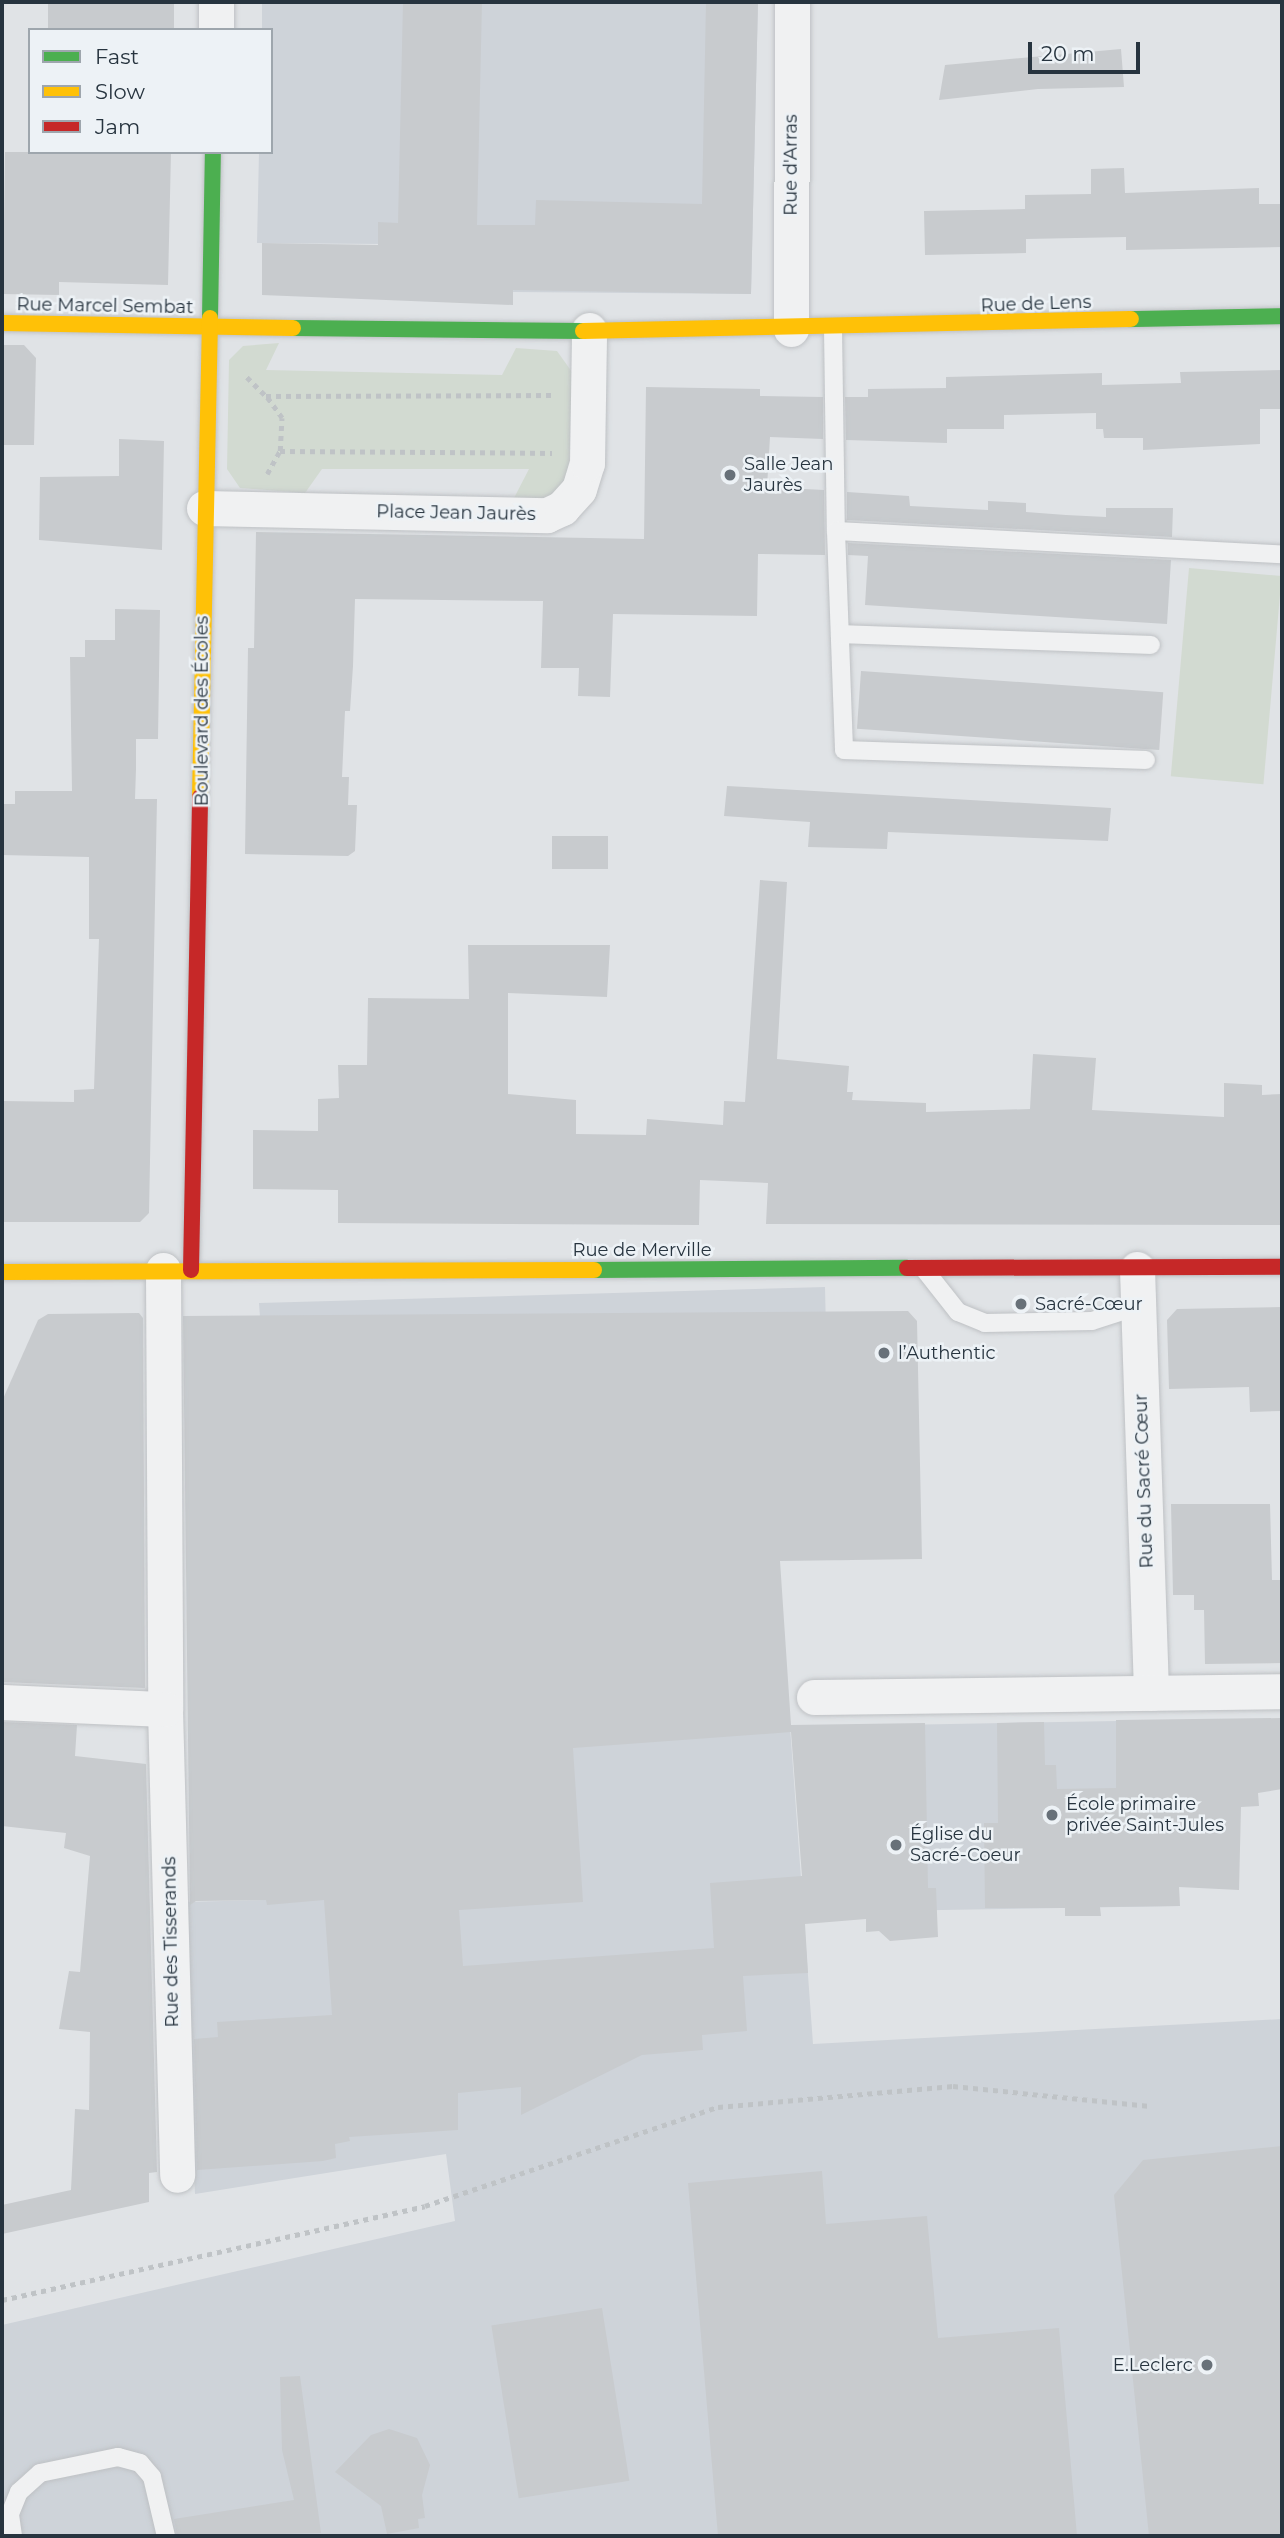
<!DOCTYPE html>
<meta charset="utf-8">
<style>
body{margin:0}
#map{position:relative;width:1284px;height:2538px;overflow:hidden;background:#e0e3e6;font-family:Montserrat,sans-serif}
div>[style]{position:absolute}
[style*='--x']{left:calc(var(--x)*1px);top:calc(var(--y)*1px);width:calc(var(--w)*1px);rotate:calc(var(--a)*1deg)}
.built>*{inset:0;background:#ced3d9;transform-origin:0 0}
.green>*{inset:0;background:#d2dad1;transform-origin:0 0}
.building>*{inset:0;background:#c8cbce;transform-origin:0 0}
.path>*{height:4.5px;margin-top:-2.25px;transform-origin:0;background:repeating-linear-gradient(90deg,#bfc3c6 0 5px,transparent 0 10px)}
.roads{filter:drop-shadow(0 0 2px #bec1c4) drop-shadow(0 0 2px #bec1c4)}
.lane>*{height:18px;margin:-9px;padding:0 9px;transform-origin:9px;border-radius:9px;background:#f0f1f2}
.street>*{height:35px;margin:-17.5px;padding:0 17.5px;transform-origin:17.5px;border-radius:17.5px;background:#f0f1f2}
.fast>*{height:16px;margin:-8px;padding:0 8px;transform-origin:8px;border-radius:8px;background:#4caf50}
.slow>*{height:16px;margin:-8px;padding:0 8px;transform-origin:8px;border-radius:8px;background:#ffc107}
.jam>*{height:16px;margin:-8px;padding:0 8px;transform-origin:8px;border-radius:8px;background:#c62828}
.dots>*{width:19px;height:19px;translate:-50% -50%;box-sizing:border-box;border:4px solid #edf2f6;border-radius:50%}
span{translate:-50% -50%;white-space:nowrap;text-align:center;line-height:1.15;-webkit-text-stroke:5px #edf2f6;paint-order:stroke}
.street-label{font-size:18px;color:#27343f}
.poi-label{font-size:18px;color:#27343f}
.left{translate:0 -50%;text-align:left}
.right{translate:-100% -50%;text-align:right}
.frame{position:absolute;inset:0;border:4px solid #27343f;pointer-events:none}
.legend{position:absolute;left:28px;top:28px;width:245px;height:126px;box-sizing:border-box;background:#edf2f6;border:2px solid #9ea6ad;margin:0;padding:9px 12px;list-style:none;font-size:21px;color:#27343f}
.legend li{display:flex;align-items:center;gap:14px;height:35px}
.legend b{width:35px;border:2px solid #9ea6ad}
.scale{position:absolute;left:1028px;top:42px;width:112px;height:32px;box-sizing:border-box;border:4px solid #27343f;border-top:0;padding-left:9px;font-size:21px;line-height:24px;white-space:nowrap;color:#27343f;-webkit-text-stroke:5px #edf2f6;paint-order:stroke}
</style>
<div id="map">
<div class="built">
<i style="clip-path:polygon(262px 2px,758px 2px,751px 294px,513px 292px,516px 245px,257px 243px,259px 152px,271px 152px,271px 30px,262px 30px)"></i>
<i style="clip-path:polygon(825px 1287px,828px 1417px,768px 1423px,813px 2044px,1282px 2019px,1282px 2536px,2px 2536px,2px 2325px,455px 2221px,446px 2154px,195px 2194px,181px 1902px,265px 1900px,277px 1560px,259px 1303px)"></i>
<i style="left:1176px;top:1720px;width:186px;height:252px;rotate:89deg"></i>
</div>
<div class="green">
<i style="clip-path:polygon(279px 343px,266px 370px,502px 375px,516px 348px,557px 351px,572px 372px,569px 478px,549px 498px,514px 498px,529px 469px,322px 469px,305px 493px,240px 488px,227px 469px,229px 360px,243px 346px)"></i>
<i style="left:1189px;top:568px;width:93px;height:209px;rotate:5deg"></i>
</div>
<div class="building">
<i style="left:48px;top:2px;width:126px;height:28px"></i>
<i style="clip-path:polygon(403px 2px,482px 2px,477px 225px,535px 225px,536px 200px,702px 204px,706px 2px,758px 2px,751px 294px,513px 290px,513px 305px,262px 295px,262px 243px,378px 245px,378px 222px,398px 223px)"></i>
<i style="clip-path:polygon(1121px 49px,1124px 87px,1038px 89px,939px 100px,945px 65px)"></i>
<i style="clip-path:polygon(5px 152px,171px 152px,168px 285px,59px 282px,59px 295px,3px 294px)"></i>
<i style="clip-path:polygon(1124px 168px,1125px 193px,1259px 188px,1259px 204px,1282px 204px,1282px 247px,1126px 250px,1126px 237px,1026px 239px,1026px 253px,925px 255px,924px 211px,1025px 209px,1025px 195px,1091px 194px,1091px 169px)"></i>
<i style="clip-path:polygon(3px 345px,24px 345px,36px 358px,34px 445px,2px 445px)"></i>
<i style="clip-path:polygon(1282px 370px,1282px 409px,1260px 409px,1260px 444px,1143px 450px,1143px 438px,1104px 438px,1103px 429px,1096px 429px,1096px 413px,1004px 415px,1004px 429px,947px 429px,947px 443px,846px 440px,845px 397px,868px 397px,868px 389px,946px 388px,946px 377px,1102px 373px,1102px 385px,1141px 384px,1181px 383px,1180px 372px)"></i>
<i style="clip-path:polygon(646px 387px,760px 389px,760px 396px,823px 397px,823px 439px,770px 437px,767px 487px,824px 490px,825px 555px,758px 554px,757px 616px,613px 614px,610px 697px,578px 696px,579px 668px,541px 668px,543px 601px,355px 599px,353px 666px,350px 711px,345px 711px,342px 777px,349px 777px,348px 805px,357px 805px,355px 851px,348px 856px,245px 854px,248px 648px,254px 648px,256px 532px,644px 539px)"></i>
<i style="clip-path:polygon(119px 439px,164px 441px,162px 550px,39px 540px,40px 477px,119px 476px)"></i>
<i style="clip-path:polygon(847px 492px,909px 496px,910px 506px,988px 510px,988px 501px,1026px 503px,1026px 512px,1066px 515px,1106px 517px,1106px 508px,1173px 508px,1172px 537px,847px 520px)"></i>
<i style="clip-path:polygon(848px 543px,1171px 560px,1167px 624px,865px 605px,868px 556px,848px 555px)"></i>
<i style="clip-path:polygon(115px 609px,160px 610px,158px 739px,136px 739px,136px 769px,135px 799px,157px 799px,149px 1213px,140px 1222px,2px 1222px,2px 1101px,74px 1102px,74px 1090px,94px 1089px,99px 939px,89px 939px,89px 857px,2px 855px,2px 804px,15px 804px,15px 791px,72px 791px,70px 657px,85px 657px,85px 640px,115px 640px)"></i>
<i style="left:861px;top:671px;width:303px;height:58px;rotate:4deg"></i>
<i style="clip-path:polygon(727px 786px,1111px 808px,1108px 841px,888px 832px,887px 849px,808px 847px,810px 822px,724px 816px)"></i>
<i style="left:552px;top:836px;width:56px;height:33px"></i>
<i style="clip-path:polygon(760px 880px,787px 882px,777px 1059px,849px 1066px,847px 1092px,853px 1092px,852px 1100px,926px 1103px,926px 1112px,1030px 1109px,1033px 1054px,1096px 1058px,1092px 1110px,1224px 1117px,1224px 1083px,1262px 1085px,1262px 1095px,1282px 1094px,1282px 1225px,766px 1224px,768px 1183px,700px 1180px,699px 1225px,338px 1223px,338px 1190px,253px 1189px,253px 1130px,318px 1131px,318px 1099px,339px 1098px,338px 1065px,367px 1065px,368px 998px,469px 999px,468px 945px,610px 945px,607px 997px,508px 993px,508px 1094px,576px 1100px,576px 1134px,646px 1135px,647px 1119px,723px 1125px,724px 1101px,745px 1102px)"></i>
<i style="clip-path:polygon(1282px 1307px,1281px 1411px,1250px 1412px,1249px 1387px,1169px 1389px,1167px 1320px,1177px 1309px)"></i>
<i style="clip-path:polygon(evenodd,908px 1311px,917px 1321px,922px 1559px,780px 1561px,791px 1725px,925px 1723px,928px 1888px,936px 1888px,938px 1937px,890px 1941px,879px 1931px,866px 1932px,866px 1919px,805px 1924px,808px 1973px,743px 1976px,747px 2031px,702px 2035px,703px 2050px,642px 2055px,521px 2115px,521px 2087px,458px 2093px,458px 2130px,349px 2137px,350px 2141px,335px 2144px,336px 2158px,323px 2161px,197px 2170px,194px 2039px,218px 2037px,217px 2022px,332px 2015px,324px 1900px,267px 1905px,266px 1900px,196px 1901px,190px 1905px,183px 1316px,908px 1311px,791px 1732px,802px 1876px,710px 1883px,714px 1948px,463px 1966px,459px 1910px,583px 1902px,573px 1748px,791px 1732px)"></i>
<i style="clip-path:polygon(139px 1313px,143px 1318px,145px 1688px,2px 1682px,2px 1401px,38px 1320px,48px 1314px)"></i>
<i style="clip-path:polygon(1171px 1504px,1270px 1504px,1272px 1580px,1282px 1580px,1282px 1663px,1205px 1664px,1204px 1610px,1194px 1610px,1194px 1595px,1173px 1595px)"></i>
<i style="clip-path:polygon(1282px 1718px,1282px 1789px,1258px 1793px,1259px 1806px,1241px 1807px,1239px 1890px,1179px 1887px,1180px 1906px,1100px 1907px,1101px 1916px,1065px 1916px,1065px 1908px,985px 1908px,984px 1823px,998px 1823px,997px 1723px,1044px 1722px,1045px 1765px,1056px 1765px,1057px 1789px,1116px 1788px,1116px 1720px)"></i>
<i style="clip-path:polygon(2px 1722px,77px 1725px,75px 1756px,146px 1764px,157px 2172px,149px 2173px,149px 2202px,2px 2234px,2px 2205px,71px 2190px,75px 2109px,89px 2110px,90px 2032px,59px 2029px,69px 1971px,80px 1972px,90px 1856px,64px 1848px,66px 1833px,2px 1826px)"></i>
<i style="clip-path:polygon(1282px 2146px,1282px 2536px,1149px 2536px,1114px 2195px,1143px 2160px)"></i>
<i style="clip-path:polygon(822px 2171px,826px 2224px,927px 2216px,938px 2338px,1059px 2328px,1077px 2536px,718px 2536px,688px 2183px)"></i>
<i style="left:602px;top:2308px;width:175px;height:112px;rotate:81deg"></i>
<i style="clip-path:polygon(300px 2376px,321px 2533px,177px 2536px,174px 2519px,294px 2500px,282px 2450px,280px 2377px)"></i>
<i style="clip-path:polygon(389px 2429px,417px 2438px,430px 2465px,422px 2495px,425px 2518px,418px 2519px,419px 2528px,387px 2534px,381px 2506px,335px 2472px,371px 2435px)"></i>
</div>
<div class="path">
<i style="--x:247;--y:377;--w:27;--a:45"></i>
<i style="--x:266;--y:396;--w:286;--a:-0.2"></i>
<i style="--x:280;--y:451;--w:272;--a:0.4"></i>
<i style="--x:267;--y:474;--w:26;--a:-61"></i>
<i style="--x:280;--y:451;--w:33;--a:-87"></i>
<i style="--x:282;--y:418;--w:26;--a:-126"></i>
<i style="--x:2;--y:2300;--w:433;--a:-12.5"></i>
<i style="--x:425;--y:2206;--w:309;--a:-18.7"></i>
<i style="--x:718;--y:2107;--w:236;--a:-5.1"></i>
<i style="--x:953;--y:2086;--w:198;--a:5.8"></i>
</div>
<div class="roads">
<div class="lane">
<i style="--x:833;--y:328;--w:203;--a:89.2"></i>
<i style="--x:836;--y:531;--w:447;--a:3"></i>
<i style="--x:836;--y:531;--w:219;--a:87.9"></i>
<i style="--x:844;--y:750;--w:302;--a:1.9"></i>
<i style="--x:840;--y:634;--w:311;--a:2"></i>
<i style="--x:924;--y:1269;--w:55;--a:51.7"></i>
<i style="--x:958;--y:1312;--w:29;--a:22"></i>
<i style="--x:985;--y:1323;--w:107;--a:-1.1"></i>
<i style="--x:1092;--y:1321;--w:48;--a:-18.1"></i>
<i style="--x:13;--y:2536;--w:22;--a:-98"></i>
<i style="--x:10;--y:2514;--w:24;--a:-68"></i>
<i style="--x:19;--y:2492;--w:28;--a:-42"></i>
<i style="--x:40;--y:2473;--w:80;--a:-11.6"></i>
<i style="--x:118;--y:2457;--w:23;--a:15"></i>
<i style="--x:140;--y:2463;--w:18;--a:49"></i>
<i style="--x:152;--y:2477;--w:61;--a:76.7"></i>
</div>
<div class="street">
<i style="--x:216;--y:30;--w:28;--a:-90"></i>
<i style="--x:791;--y:329;--w:327;--a:-89.8"></i>
<i style="--x:204;--y:508;--w:343;--a:1.2"></i>
<i style="--x:547;--y:515;--w:17;--a:-25"></i>
<i style="--x:562;--y:508;--w:25;--a:-48"></i>
<i style="--x:579;--y:489;--w:27;--a:-73"></i>
<i style="--x:587;--y:463;--w:133;--a:-89.1"></i>
<i style="--x:1137;--y:1269;--w:424;--a:88.1"></i>
<i style="--x:163;--y:1270;--w:439;--a:89.7"></i>
<i style="--x:165;--y:1709;--w:466;--a:88.5"></i>
<i style="--x:814;--y:1697;--w:468;--a:-0.7"></i>
<i style="--x:2;--y:1702;--w:163;--a:2.5"></i>
</div>
<div class="fast">
<i style="--x:210;--y:318;--w:166;--a:-89"></i>
<i style="--x:1131;--y:319;--w:151;--a:-1.1"></i>
<i style="--x:293;--y:328;--w:290;--a:0.6"></i>
<i style="--x:594;--y:1270;--w:313;--a:-0.4"></i>
</div>
<div class="slow">
<i style="--x:2;--y:323;--w:291;--a:1"></i>
<i style="--x:583;--y:331;--w:548;--a:-1.25"></i>
<i style="--x:200;--y:797;--w:479;--a:-88.8"></i>
<i style="--x:2;--y:1272;--w:592;--a:-0.19"></i>
</div>
<div class="jam">
<i style="--x:907;--y:1268;--w:375;--a:-0.2"></i>
<i style="--x:191;--y:1270;--w:473;--a:-88.9"></i>
</div>
</div>
<div class="dots">
<i style="left:730px;top:475px;background:#687179"></i>
<i style="left:1021px;top:1304px;background:#687179"></i>
<i style="left:884px;top:1353px;background:#687179"></i>
<i style="left:1052px;top:1815px;background:#687179"></i>
<i style="left:896px;top:1845px;background:#687179"></i>
<i style="left:1207px;top:2365px;background:#687179"></i>
</div>
<div class="street-label">
<span style="left:791px;top:165px;rotate:-90deg">Rue d'Arras</span>
<span style="left:1036px;top:304px;rotate:-2deg">Rue de Lens</span>
<span style="left:105px;top:306px;rotate:1deg">Rue Marcel Sembat</span>
<span style="left:456px;top:513px;rotate:1deg">Place Jean Jaurès</span>
<span style="left:202px;top:711px;rotate:-90deg">Boulevard des Écoles</span>
<span style="left:642px;top:1250px">Rue de Merville</span>
<span style="left:1144px;top:1481px;rotate:-92deg">Rue du Sacré Cœur</span>
<span style="left:171px;top:1942px;rotate:-91deg">Rue des Tisserands</span>
</div>
<div class="poi-label">
<span class="left" style="left:744px;top:475px">Salle Jean<br>Jaurès</span>
<span class="left" style="left:1035px;top:1304px">Sacré-Cœur</span>
<span class="left" style="left:898px;top:1353px">l’Authentic</span>
<span class="left" style="left:1066px;top:1815px">École primaire<br>privée Saint-Jules</span>
<span class="left" style="left:910px;top:1845px">Église du<br>Sacré-Coeur</span>
<span class="right" style="left:1193px;top:2365px">E.Leclerc</span>
</div>
<div class="frame"></div>
<ul class="legend">
<li><b style="height:9px;background:#4caf50"></b>Fast</li>
<li><b style="height:9px;background:#ffc107"></b>Slow</li>
<li><b style="height:9px;background:#c62828"></b>Jam</li>
</ul>
<div class="scale">20 m</div>
</div>
